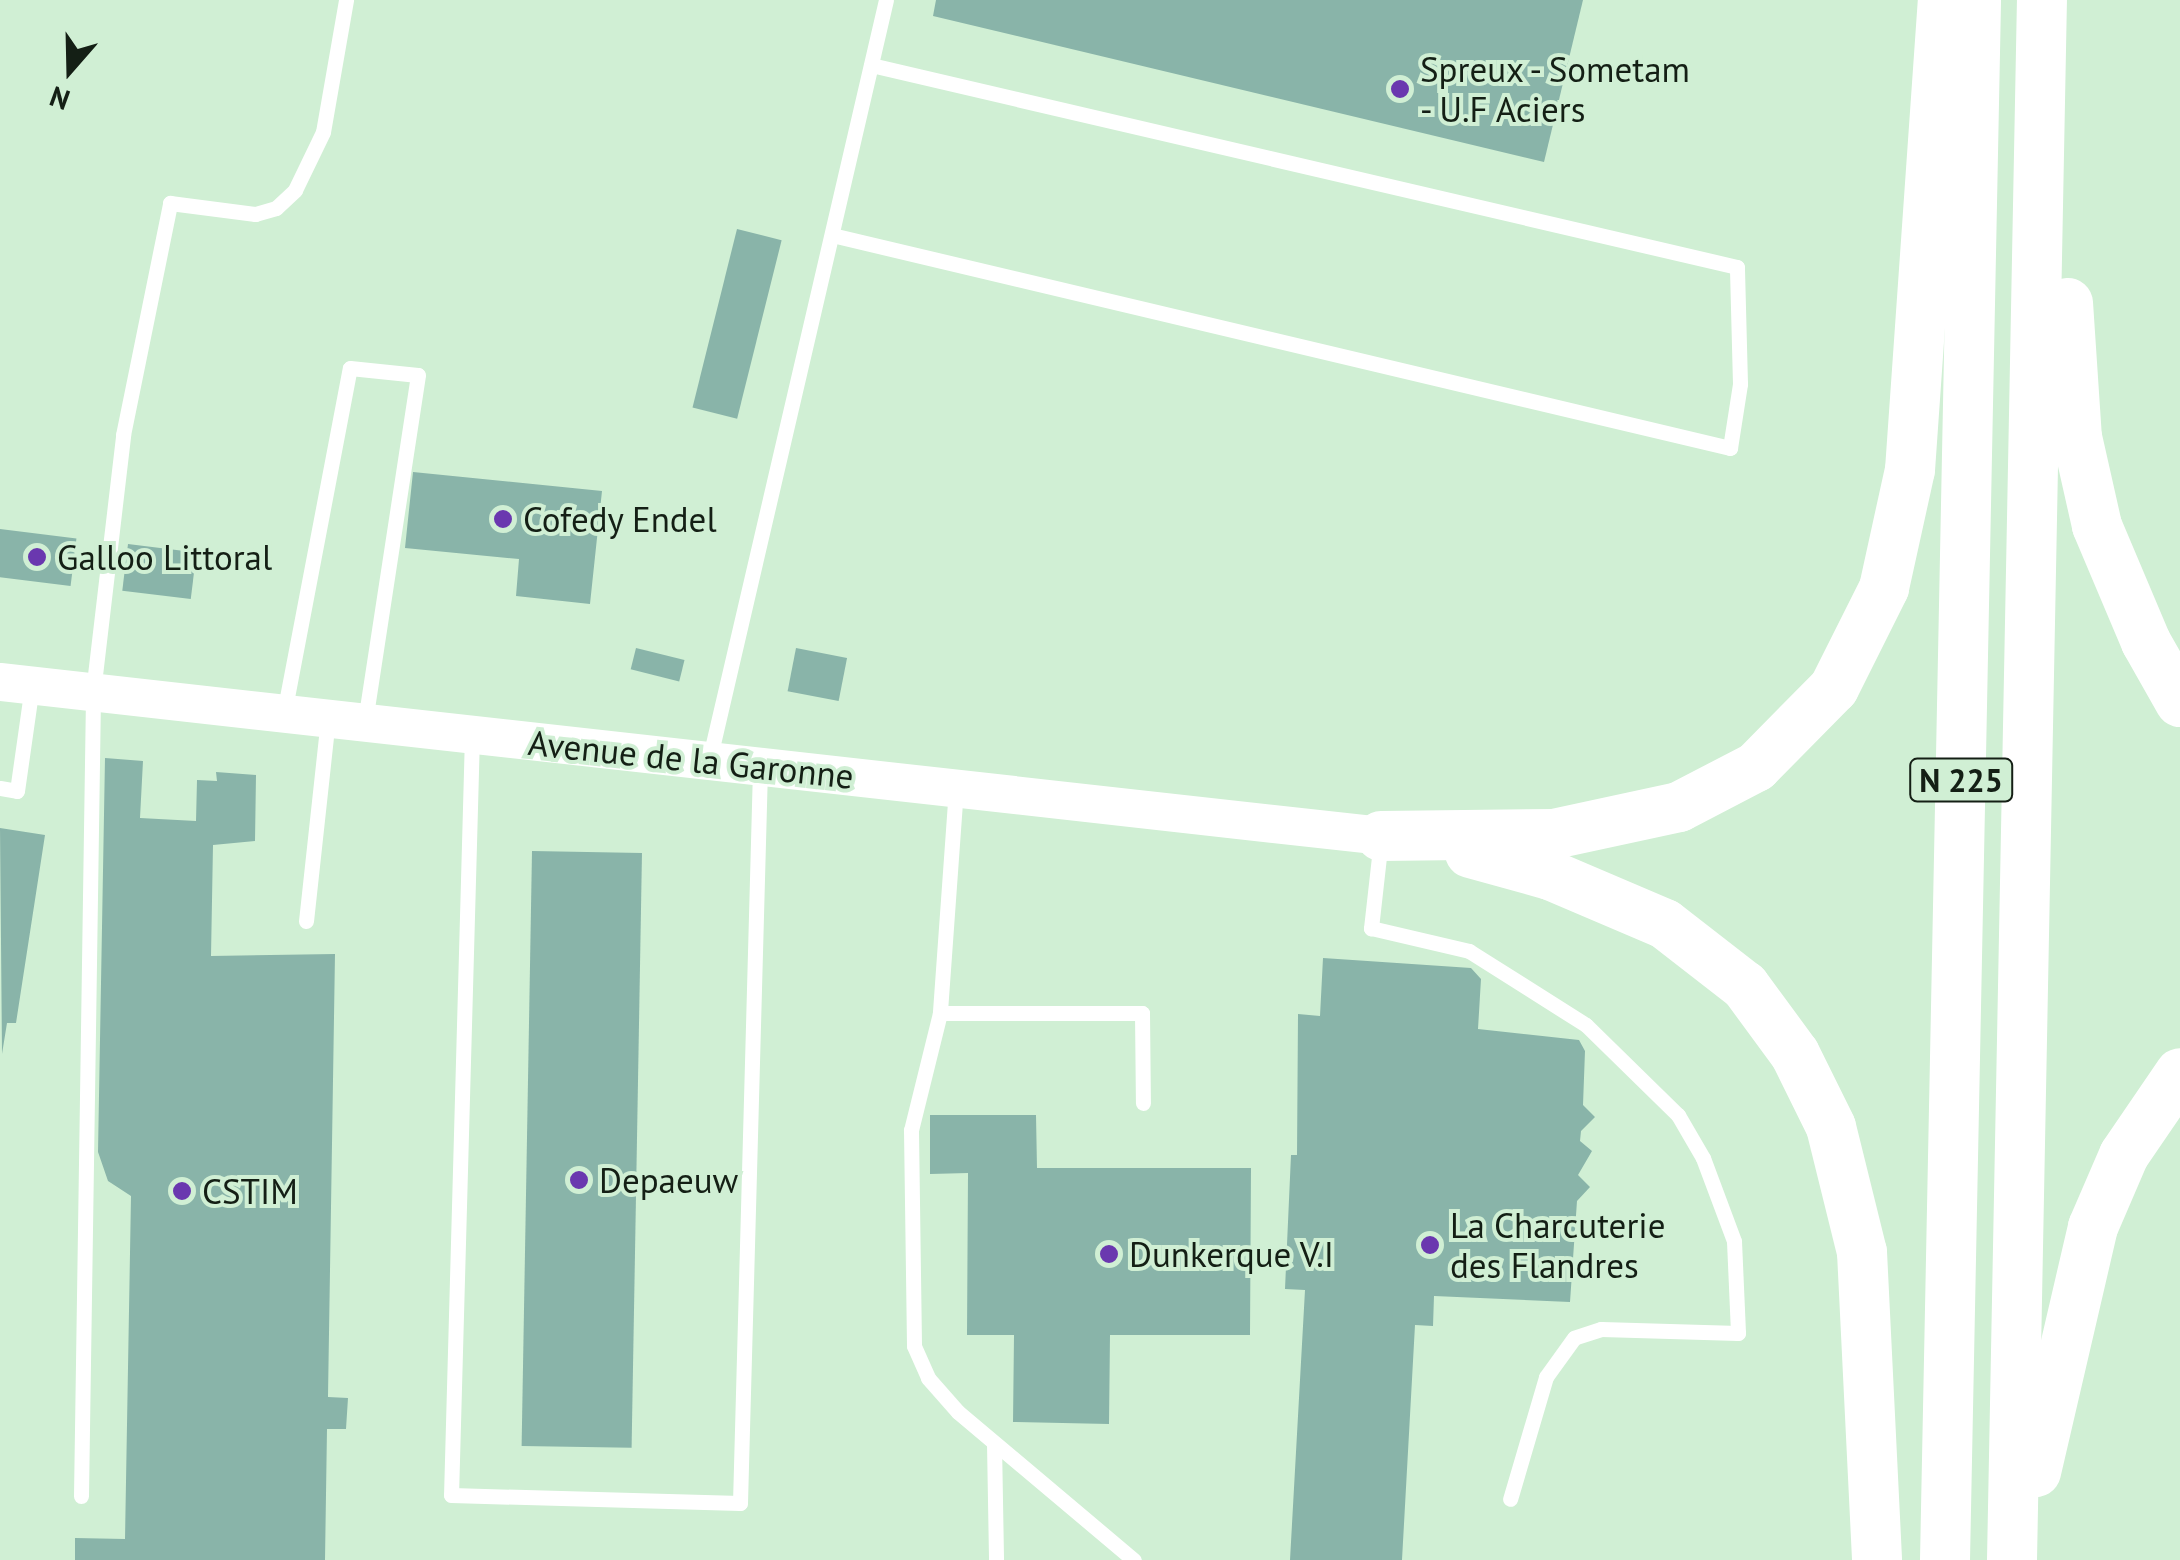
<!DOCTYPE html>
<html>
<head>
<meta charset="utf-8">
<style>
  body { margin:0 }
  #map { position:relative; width:2180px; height:1560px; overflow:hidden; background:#d0efd4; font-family:"PT Sans",sans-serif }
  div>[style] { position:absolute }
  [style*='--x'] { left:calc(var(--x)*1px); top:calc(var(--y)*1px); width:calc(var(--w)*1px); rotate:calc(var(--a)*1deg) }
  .building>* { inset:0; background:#89b4a9; transform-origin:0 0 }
  .service>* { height:15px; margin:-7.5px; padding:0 7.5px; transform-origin:7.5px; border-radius:7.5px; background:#fff }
  .tertiary>* { height:38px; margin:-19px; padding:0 19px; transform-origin:19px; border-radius:19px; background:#fff }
  .trunk>* { height:50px; margin:-25px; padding:0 25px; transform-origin:25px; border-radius:25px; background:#fff }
  .dots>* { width:28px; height:28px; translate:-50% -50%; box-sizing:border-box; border:5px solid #d0efd4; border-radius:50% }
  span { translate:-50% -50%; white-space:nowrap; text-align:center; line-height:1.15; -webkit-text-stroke:8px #d0efd4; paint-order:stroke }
  .shield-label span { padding:2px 8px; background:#d0efd4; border:2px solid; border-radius:8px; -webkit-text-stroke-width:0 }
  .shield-label { font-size:32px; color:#141f15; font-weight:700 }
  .poi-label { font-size:35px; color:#141f15 }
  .left { translate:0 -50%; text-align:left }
  .street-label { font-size:35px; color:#141f15 }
  .north { position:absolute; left:20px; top:20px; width:100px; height:100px; -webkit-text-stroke:8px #d0efd4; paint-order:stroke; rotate:200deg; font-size:28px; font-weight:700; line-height:40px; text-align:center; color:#141f15 }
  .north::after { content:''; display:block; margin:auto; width:35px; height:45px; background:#141f15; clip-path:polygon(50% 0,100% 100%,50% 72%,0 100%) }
</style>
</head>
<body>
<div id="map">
  <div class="building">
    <div style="clip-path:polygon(936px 0,1583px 0,1544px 162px,933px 16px)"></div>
    <div style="left:737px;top:229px;width:46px;height:184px;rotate:14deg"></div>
    <div style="clip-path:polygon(413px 472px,602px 491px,590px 604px,516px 596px,519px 559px,405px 548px)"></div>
    <div style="left:0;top:529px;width:77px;height:48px;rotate:7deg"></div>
    <div style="left:128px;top:544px;width:69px;height:47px;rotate:7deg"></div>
    <div style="left:636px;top:648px;width:50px;height:22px;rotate:14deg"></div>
    <div style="left:796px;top:648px;width:52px;height:44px;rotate:11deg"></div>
    <div style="clip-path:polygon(105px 758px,143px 761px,140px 818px,196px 821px,197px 780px,217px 781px,216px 772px,256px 775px,255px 841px,213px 845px,211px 956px,335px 954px,328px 1397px,348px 1398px,346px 1429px,327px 1429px,325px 1560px,75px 1560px,75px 1538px,125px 1539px,131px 1196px,108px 1181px,98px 1152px)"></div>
    <div style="clip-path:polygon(0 828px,45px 835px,16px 1023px,7px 1023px,2px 1054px)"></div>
    <div style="left:532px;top:851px;width:110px;height:595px;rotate:1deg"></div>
    <div style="clip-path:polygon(1323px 958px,1471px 968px,1481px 979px,1478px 1029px,1579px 1040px,1585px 1051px,1583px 1105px,1595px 1117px,1581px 1131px,1580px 1141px,1592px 1151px,1578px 1175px,1590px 1187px,1577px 1201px,1570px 1302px,1434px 1296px,1433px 1326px,1415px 1325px,1402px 1560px,1290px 1560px,1305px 1290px,1285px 1289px,1291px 1155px,1297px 1155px,1298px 1014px,1320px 1016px)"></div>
    <div style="clip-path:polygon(930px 1115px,1036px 1115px,1037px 1168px,1251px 1168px,1250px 1335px,1110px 1335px,1109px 1424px,1013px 1422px,1014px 1335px,967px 1335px,968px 1173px,930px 1174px)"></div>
  </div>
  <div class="service">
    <div style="--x:832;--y:235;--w:923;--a:13.34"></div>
    <div style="--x:1730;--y:448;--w:65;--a:-81.1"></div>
    <div style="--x:1740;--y:384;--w:117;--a:-91.5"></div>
    <div style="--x:1737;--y:267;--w:889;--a:-166.87"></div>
    <div style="--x:284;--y:713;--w:351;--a:-79.2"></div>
    <div style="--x:350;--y:368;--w:68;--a:5.9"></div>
    <div style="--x:418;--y:375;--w:352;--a:98.7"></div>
    <div style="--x:472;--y:735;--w:760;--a:91.58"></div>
    <div style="--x:451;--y:1495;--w:289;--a:1.6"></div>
    <div style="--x:740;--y:1503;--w:736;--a:-88.44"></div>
    <div style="--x:709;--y:761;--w:781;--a:-76.91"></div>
    <div style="--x:0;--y:788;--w:17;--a:10"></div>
    <div style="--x:17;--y:791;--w:106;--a:-81.9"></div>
    <div style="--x:956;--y:788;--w:226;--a:94.1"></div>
    <div style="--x:940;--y:1013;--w:121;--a:103.9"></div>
    <div style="--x:911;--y:1130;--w:216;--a:89.2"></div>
    <div style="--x:914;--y:1346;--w:35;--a:66"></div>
    <div style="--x:928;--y:1378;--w:45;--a:48.6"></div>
    <div style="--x:958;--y:1412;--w:230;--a:40.1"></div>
    <div style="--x:1381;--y:839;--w:90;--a:96.4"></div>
    <div style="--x:1371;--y:928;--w:101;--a:13.2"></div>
    <div style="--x:1469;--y:951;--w:138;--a:32.3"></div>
    <div style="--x:1586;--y:1025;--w:129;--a:44.4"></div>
    <div style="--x:1678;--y:1115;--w:50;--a:59.8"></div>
    <div style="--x:1703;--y:1158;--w:89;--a:69.5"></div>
    <div style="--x:1734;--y:1241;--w:92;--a:87.5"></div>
    <div style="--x:1738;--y:1333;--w:137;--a:-178.3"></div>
    <div style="--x:1601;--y:1329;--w:28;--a:162"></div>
    <div style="--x:1574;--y:1338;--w:48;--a:125.7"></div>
    <div style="--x:1546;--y:1377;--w:127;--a:106.4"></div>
    <div style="--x:306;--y:921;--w:204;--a:-83.8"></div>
    <div style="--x:940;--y:1013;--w:202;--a:0"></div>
    <div style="--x:1142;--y:1013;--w:90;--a:89.4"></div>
    <div style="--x:994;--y:1443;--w:117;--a:89"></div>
    <div style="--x:81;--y:1496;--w:804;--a:-89.14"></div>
    <div style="--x:93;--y:692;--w:259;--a:-83.3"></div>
    <div style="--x:123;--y:435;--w:237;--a:-78.5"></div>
    <div style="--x:170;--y:203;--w:86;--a:7.4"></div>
    <div style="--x:255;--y:214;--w:22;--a:-16"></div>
    <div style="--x:276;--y:208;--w:26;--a:-43"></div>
    <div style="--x:295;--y:190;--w:64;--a:-64.2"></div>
    <div style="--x:323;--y:132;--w:134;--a:-80.1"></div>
  </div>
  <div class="tertiary">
    <div style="--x:0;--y:682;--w:1390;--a:6.36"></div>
  </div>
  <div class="trunk">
    <div style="--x:2068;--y:303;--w:134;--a:86.2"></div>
    <div style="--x:2077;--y:437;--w:91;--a:77.3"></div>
    <div style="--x:2097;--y:526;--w:126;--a:67.1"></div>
    <div style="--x:2146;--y:642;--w:69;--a:60.5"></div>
    <div style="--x:1381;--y:836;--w:173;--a:-0.7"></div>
    <div style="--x:1554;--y:834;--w:128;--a:-12.2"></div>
    <div style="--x:1679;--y:807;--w:87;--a:-27.5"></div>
    <div style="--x:1756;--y:767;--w:111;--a:-45.4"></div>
    <div style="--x:1834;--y:688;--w:112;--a:-63.4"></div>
    <div style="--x:1884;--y:588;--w:121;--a:-77.6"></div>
    <div style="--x:1910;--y:470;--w:471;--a:-86"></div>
    <div style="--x:1470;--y:853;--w:83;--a:15.4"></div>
    <div style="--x:1550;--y:875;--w:125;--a:23.1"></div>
    <div style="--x:1665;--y:924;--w:101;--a:37.8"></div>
    <div style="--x:1745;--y:986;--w:84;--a:53.7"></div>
    <div style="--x:1795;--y:1054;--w:81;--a:63.7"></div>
    <div style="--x:1831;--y:1127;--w:129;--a:76.1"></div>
    <div style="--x:1862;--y:1252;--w:308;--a:87.2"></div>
    <div style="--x:2036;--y:1472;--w:252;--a:-76.9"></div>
    <div style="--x:2093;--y:1227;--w:78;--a:-66.7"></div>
    <div style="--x:2124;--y:1155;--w:99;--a:-55.7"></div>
    <div style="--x:1945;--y:1560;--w:1560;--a:-88.86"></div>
    <div style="--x:2012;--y:1560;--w:1560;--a:-88.9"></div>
  </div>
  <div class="dots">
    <div style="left:1400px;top:89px;background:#6a38af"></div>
    <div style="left:503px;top:519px;background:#6a38af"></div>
    <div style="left:37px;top:557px;background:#6a38af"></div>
    <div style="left:579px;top:1180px;background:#6a38af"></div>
    <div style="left:182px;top:1191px;background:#6a38af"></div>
    <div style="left:1430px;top:1245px;background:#6a38af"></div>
    <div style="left:1109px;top:1254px;background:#6a38af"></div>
  </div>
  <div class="shield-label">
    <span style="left:1961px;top:780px">N 225</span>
  </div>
  <div class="poi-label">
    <span class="left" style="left:1420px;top:89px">Spreux - Sometam<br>- U.F Aciers</span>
    <span class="left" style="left:523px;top:519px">Cofedy Endel</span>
    <span class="left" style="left:57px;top:557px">Galloo Littoral</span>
    <span class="left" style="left:599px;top:1180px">Depaeuw</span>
    <span class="left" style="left:202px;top:1191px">CSTIM</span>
    <span class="left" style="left:1450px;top:1245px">La Charcuterie<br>des Flandres</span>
    <span class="left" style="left:1129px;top:1254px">Dunkerque V.I</span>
  </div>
  <div class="street-label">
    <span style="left:691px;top:759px;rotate:6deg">Avenue de la Garonne</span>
  </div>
  <div class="north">N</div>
</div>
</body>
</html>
